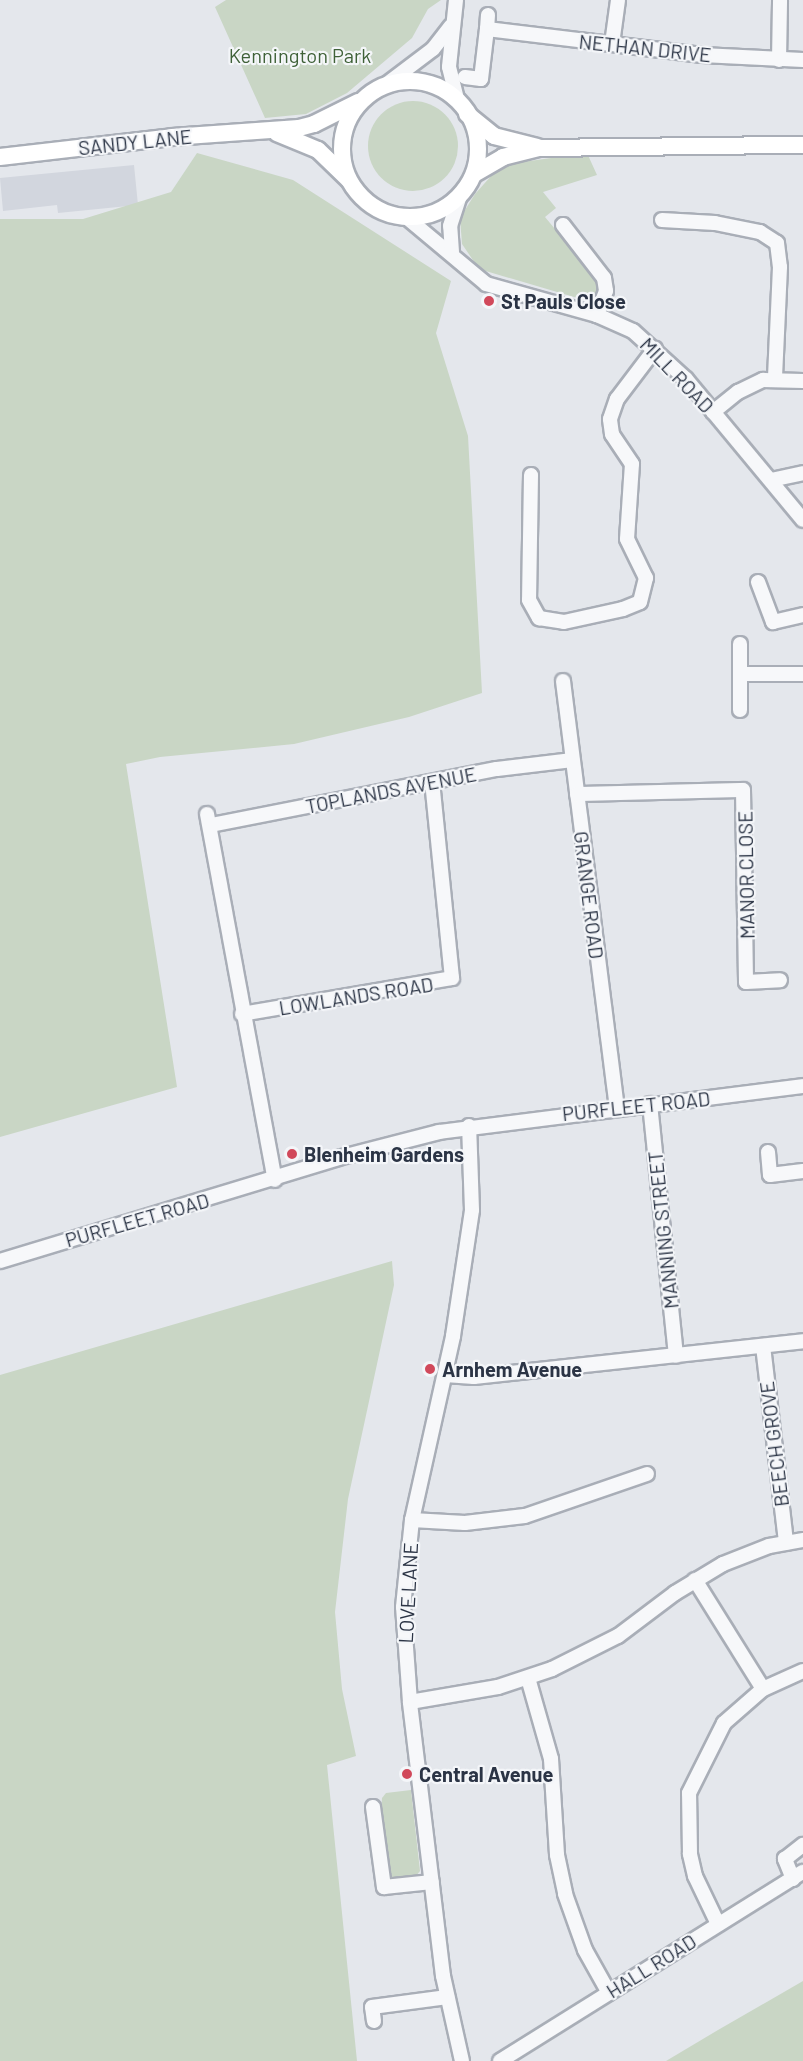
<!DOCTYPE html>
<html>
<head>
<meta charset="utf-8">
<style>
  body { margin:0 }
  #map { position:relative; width:803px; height:2061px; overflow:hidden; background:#e4e7ec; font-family:Barlow,sans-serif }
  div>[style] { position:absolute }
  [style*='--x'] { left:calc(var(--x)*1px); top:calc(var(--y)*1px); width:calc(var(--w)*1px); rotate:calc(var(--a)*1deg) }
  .built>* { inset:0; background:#d2d6de }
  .green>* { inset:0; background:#c9d6c5 }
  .round { border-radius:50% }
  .roads { filter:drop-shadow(2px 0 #a9aeb7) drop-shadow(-2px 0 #a9aeb7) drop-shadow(0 2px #a9aeb7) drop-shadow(0 -2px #a9aeb7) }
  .minor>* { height:14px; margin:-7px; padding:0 7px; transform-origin:7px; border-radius:7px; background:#f7f8fa }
  .major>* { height:16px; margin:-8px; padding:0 8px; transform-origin:8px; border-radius:8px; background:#fff }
  .major>.ring { margin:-8px; padding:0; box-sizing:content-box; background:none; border:16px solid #fff; border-radius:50% }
  .dots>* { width:16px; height:16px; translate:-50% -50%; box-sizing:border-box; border:3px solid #f4f6f9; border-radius:50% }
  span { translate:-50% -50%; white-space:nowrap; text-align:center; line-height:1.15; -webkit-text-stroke:4.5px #f4f6f9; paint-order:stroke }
  .street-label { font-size:20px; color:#2b3445 }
  .park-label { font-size:20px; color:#3f6138 }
  .poi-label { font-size:20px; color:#2b3445; font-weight:700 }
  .left { translate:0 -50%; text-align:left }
</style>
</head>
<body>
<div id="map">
  <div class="built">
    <div style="clip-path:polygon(134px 165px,138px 205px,58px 213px,57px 205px,3px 211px,0 178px)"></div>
  </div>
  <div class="green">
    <div style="clip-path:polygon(226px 0,441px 0,428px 9px,412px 38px,347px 93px,306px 114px,265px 118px,215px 7px)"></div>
    <div class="round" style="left:368px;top:101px;width:90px;height:90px"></div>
    <div style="clip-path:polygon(197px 153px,293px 180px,451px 281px,436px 333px,468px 436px,482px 693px,409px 717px,294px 744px,160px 757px,126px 764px,177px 1087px,0 1137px,0 219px,83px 219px,171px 192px)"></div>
    <div style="clip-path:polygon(587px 153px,597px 175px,543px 192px,556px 208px,545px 217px,599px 282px,600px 290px,591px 302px,479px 269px,462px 244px,460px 218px,475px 194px,501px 165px)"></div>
    <div style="clip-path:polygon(392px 1261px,394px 1285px,348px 1499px,335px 1612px,342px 1689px,356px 1756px,327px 1765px,357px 2061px,0 2061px,0 1375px)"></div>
    <div style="clip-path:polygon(411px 1790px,420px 1871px,416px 1876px,392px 1879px,381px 1819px,382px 1798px,386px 1793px)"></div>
    <div style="clip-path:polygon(803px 1981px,803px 2061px,666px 2061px,718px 2030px)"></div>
  </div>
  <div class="roads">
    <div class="minor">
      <div style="--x:456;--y:0;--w:67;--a:96"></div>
      <div style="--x:449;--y:67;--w:32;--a:76"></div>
      <div style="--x:488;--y:15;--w:14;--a:94"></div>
      <div style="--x:487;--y:29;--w:217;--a:6.9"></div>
      <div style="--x:702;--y:55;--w:101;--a:2.8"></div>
      <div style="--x:612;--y:44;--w:44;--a:-82.2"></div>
      <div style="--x:779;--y:60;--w:60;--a:-89"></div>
      <div style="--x:465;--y:77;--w:16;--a:7"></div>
      <div style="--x:481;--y:79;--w:50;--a:-83.2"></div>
      <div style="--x:388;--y:83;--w:56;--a:-37.1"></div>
      <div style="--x:433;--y:49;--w:29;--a:-52"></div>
      <div style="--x:406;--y:217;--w:104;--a:39.9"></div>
      <div style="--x:486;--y:284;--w:115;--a:15.6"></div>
      <div style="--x:597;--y:315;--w:39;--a:24"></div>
      <div style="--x:633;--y:331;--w:72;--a:42.2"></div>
      <div style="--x:686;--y:379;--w:183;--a:50.3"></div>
      <div style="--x:662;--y:220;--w:53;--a:3.2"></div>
      <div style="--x:715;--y:223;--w:46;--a:11.3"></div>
      <div style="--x:760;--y:232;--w:20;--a:33"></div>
      <div style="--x:777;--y:243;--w:24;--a:83"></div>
      <div style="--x:780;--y:267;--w:112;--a:92.6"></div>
      <div style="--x:563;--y:225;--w:67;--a:52.3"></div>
      <div style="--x:604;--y:278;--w:13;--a:81"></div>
      <div style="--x:606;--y:291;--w:26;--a:111"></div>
      <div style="--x:452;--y:252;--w:26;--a:-94"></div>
      <div style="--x:450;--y:226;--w:32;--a:-72"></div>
      <div style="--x:713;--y:412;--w:32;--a:-39"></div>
      <div style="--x:738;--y:392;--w:28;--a:-26"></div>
      <div style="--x:763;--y:380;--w:40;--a:1.4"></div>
      <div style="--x:531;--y:475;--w:125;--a:90.9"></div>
      <div style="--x:529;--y:600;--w:21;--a:61"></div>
      <div style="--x:539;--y:618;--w:25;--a:9"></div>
      <div style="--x:564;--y:622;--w:60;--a:-12.4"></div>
      <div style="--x:623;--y:609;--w:18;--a:-22"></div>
      <div style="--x:640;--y:602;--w:25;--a:-76"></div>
      <div style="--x:646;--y:578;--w:43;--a:-116"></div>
      <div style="--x:627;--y:539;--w:75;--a:-86.2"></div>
      <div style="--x:632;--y:464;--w:36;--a:-124"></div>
      <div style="--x:612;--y:434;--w:15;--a:-98"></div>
      <div style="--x:610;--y:419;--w:21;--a:-71"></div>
      <div style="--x:617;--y:399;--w:63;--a:-52.8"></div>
      <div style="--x:771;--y:480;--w:33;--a:-12"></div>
      <div style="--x:758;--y:582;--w:43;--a:69.4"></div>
      <div style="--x:773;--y:622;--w:31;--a:-13"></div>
      <div style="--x:740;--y:644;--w:30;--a:90"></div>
      <div style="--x:563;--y:681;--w:430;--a:82.8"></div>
      <div style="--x:740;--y:710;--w:36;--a:-90"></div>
      <div style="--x:740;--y:674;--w:63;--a:0"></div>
      <div style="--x:577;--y:794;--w:166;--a:-1.4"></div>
      <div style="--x:743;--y:790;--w:192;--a:89.1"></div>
      <div style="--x:746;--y:982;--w:34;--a:-3"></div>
      <div style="--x:207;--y:814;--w:372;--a:79.5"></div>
      <div style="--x:211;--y:825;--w:291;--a:-11.1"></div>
      <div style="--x:497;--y:769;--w:76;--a:-6.8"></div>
      <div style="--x:242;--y:1014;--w:213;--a:-9.7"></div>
      <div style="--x:452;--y:978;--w:197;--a:-95.8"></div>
      <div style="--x:650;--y:1104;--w:253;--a:84.1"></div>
      <div style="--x:768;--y:1152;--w:23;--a:85"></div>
      <div style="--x:770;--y:1175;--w:33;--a:-7"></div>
      <div style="--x:0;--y:1261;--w:353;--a:-16.9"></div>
      <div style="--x:338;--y:1158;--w:104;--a:-14.4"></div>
      <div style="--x:439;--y:1132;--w:367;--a:-7.2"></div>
      <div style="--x:763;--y:1346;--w:198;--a:83.3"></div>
      <div style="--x:445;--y:1375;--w:29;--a:4"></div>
      <div style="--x:474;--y:1377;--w:331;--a:-6.2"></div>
      <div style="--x:412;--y:1520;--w:53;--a:3.2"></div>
      <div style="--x:465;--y:1523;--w:60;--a:-6.7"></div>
      <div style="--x:525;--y:1516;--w:129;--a:-19"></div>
      <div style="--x:695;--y:1580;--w:128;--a:58"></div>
      <div style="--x:528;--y:1678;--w:84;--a:74.1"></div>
      <div style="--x:551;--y:1759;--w:96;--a:86.4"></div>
      <div style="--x:557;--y:1855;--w:40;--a:78"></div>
      <div style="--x:565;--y:1894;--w:59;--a:70.3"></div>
      <div style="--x:585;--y:1950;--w:49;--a:60.8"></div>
      <div style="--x:410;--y:1702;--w:89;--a:-9.7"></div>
      <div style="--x:498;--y:1687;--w:57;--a:-18.4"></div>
      <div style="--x:552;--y:1669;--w:74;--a:-26.6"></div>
      <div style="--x:618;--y:1636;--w:71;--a:-37"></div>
      <div style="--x:675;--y:1593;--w:56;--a:-31.1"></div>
      <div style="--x:723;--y:1564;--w:49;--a:-21.4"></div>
      <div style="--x:769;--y:1546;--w:35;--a:-10"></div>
      <div style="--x:373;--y:1807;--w:81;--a:82.2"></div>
      <div style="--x:384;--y:1887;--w:48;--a:-5.9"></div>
      <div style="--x:793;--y:1879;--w:22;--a:-112"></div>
      <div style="--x:785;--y:1859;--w:23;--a:-38"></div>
      <div style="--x:718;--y:1924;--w:53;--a:-115.6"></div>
      <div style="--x:695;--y:1876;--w:23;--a:-103"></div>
      <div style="--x:690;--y:1854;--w:61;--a:-90.9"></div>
      <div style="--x:689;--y:1793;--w:78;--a:-63.4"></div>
      <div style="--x:724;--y:1723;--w:52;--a:-41.1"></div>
      <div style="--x:763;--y:1689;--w:44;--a:-24.2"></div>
      <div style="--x:374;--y:2021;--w:14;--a:-98"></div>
      <div style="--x:372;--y:2007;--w:76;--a:-7.6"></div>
      <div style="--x:462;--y:2061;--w:87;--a:-102.6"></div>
      <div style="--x:443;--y:1976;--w:276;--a:-96.9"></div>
      <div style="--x:410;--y:1702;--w:95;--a:-94.2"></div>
      <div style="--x:403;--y:1607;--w:87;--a:-84.1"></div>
      <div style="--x:412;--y:1520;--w:189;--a:-77.4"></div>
      <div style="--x:453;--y:1336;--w:127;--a:-81.4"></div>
      <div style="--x:472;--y:1210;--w:84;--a:-92"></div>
      <div style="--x:500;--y:2061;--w:357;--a:-32"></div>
    </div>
    <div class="major">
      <div class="ring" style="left:342px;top:81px;width:120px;height:120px"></div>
      <div style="--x:467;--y:114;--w:35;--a:39"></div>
      <div style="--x:494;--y:136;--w:44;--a:14.3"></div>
      <div style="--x:277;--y:133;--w:44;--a:22.5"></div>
      <div style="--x:318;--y:150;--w:42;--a:44"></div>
      <div style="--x:0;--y:157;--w:173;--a:-6.6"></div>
      <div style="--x:172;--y:137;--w:127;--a:-4.1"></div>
      <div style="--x:299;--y:128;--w:16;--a:-15"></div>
      <div style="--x:314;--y:124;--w:49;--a:-26.6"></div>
      <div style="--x:474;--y:174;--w:34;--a:-30"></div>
      <div style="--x:503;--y:157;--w:38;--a:-14"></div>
      <div style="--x:540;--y:148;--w:263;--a:-0.7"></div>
    </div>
  </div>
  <div class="dots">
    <div style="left:489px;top:301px;background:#d1495b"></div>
    <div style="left:292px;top:1154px;background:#d1495b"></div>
    <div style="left:430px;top:1369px;background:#d1495b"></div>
    <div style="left:407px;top:1774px;background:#d1495b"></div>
  </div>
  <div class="street-label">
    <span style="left:645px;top:48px;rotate:6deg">NETHAN DRIVE</span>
    <span style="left:135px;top:142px;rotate:-6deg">SANDY LANE</span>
    <span style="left:677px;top:375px;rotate:46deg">MILL ROAD</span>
    <span style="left:391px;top:790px;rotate:-11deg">TOPLANDS AVENUE</span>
    <span style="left:746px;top:875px;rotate:-91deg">MANOR CLOSE</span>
    <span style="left:589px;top:895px;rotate:83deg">GRANGE ROAD</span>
    <span style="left:356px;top:996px;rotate:-9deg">LOWLANDS ROAD</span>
    <span style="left:636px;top:1106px;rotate:-6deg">PURFLEET ROAD</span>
    <span style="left:137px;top:1220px;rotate:-16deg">PURFLEET ROAD</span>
    <span style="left:663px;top:1230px;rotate:-96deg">MANNING STREET</span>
    <span style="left:774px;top:1444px;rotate:-97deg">BEECH GROVE</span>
    <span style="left:408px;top:1593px;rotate:-87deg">LOVE LANE</span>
    <span style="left:651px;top:1966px;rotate:-32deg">HALL ROAD</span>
  </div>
  <div class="park-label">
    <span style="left:300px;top:55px">Kennington Park</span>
  </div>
  <div class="poi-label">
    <span class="left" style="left:501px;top:301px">St Pauls Close</span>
    <span class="left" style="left:304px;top:1154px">Blenheim Gardens</span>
    <span class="left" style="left:442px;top:1369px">Arnhem Avenue</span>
    <span class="left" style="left:419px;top:1774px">Central Avenue</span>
  </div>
</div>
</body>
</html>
